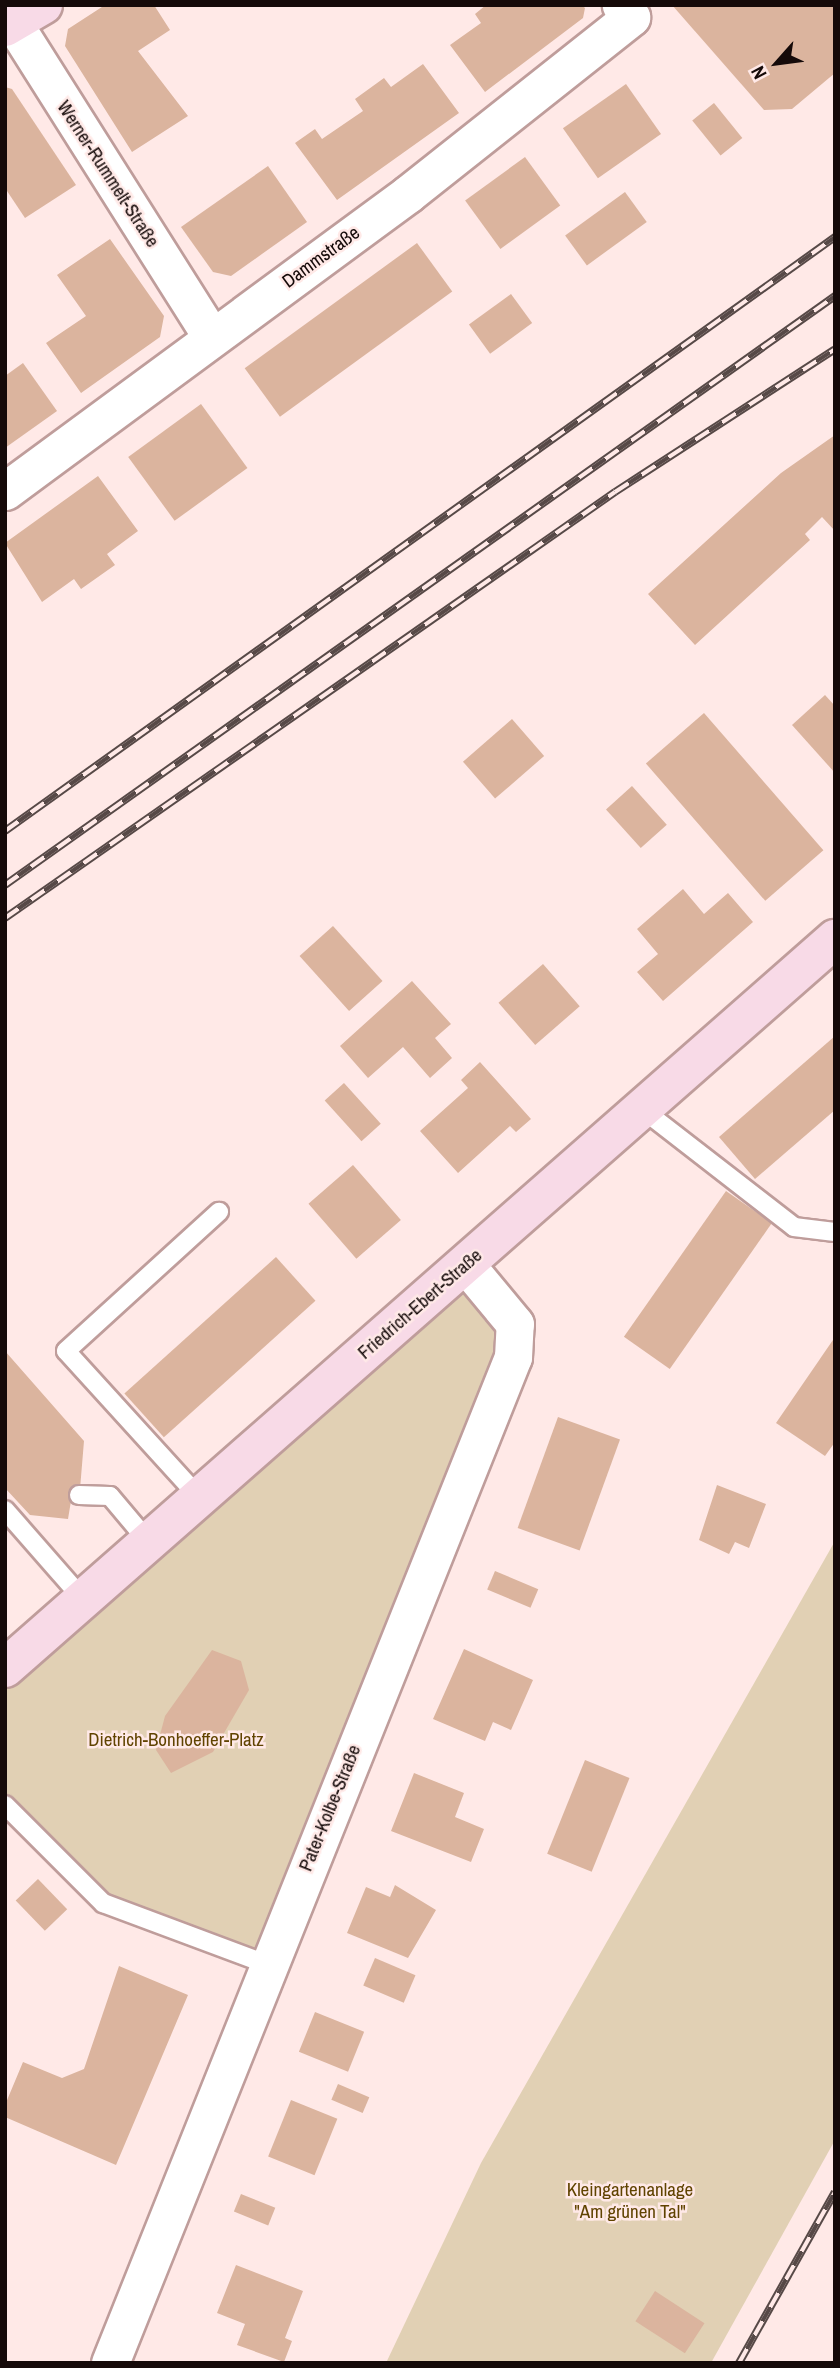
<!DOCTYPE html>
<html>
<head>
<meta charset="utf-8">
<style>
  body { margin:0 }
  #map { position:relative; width:840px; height:2368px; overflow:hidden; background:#ffe9e7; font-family:"Archivo Narrow",sans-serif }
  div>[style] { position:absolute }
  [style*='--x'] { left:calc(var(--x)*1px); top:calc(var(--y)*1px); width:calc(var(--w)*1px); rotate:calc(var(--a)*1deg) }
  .green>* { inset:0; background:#e1d0b4 }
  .building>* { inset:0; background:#dbb49e; transform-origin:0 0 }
  .roads { filter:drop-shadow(2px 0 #bf9d9b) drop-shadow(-2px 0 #bf9d9b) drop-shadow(0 2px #bf9d9b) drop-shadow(0 -2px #bf9d9b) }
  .lane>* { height:18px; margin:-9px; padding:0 9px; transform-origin:9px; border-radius:9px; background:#fff }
  .street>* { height:37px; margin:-18.5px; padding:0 18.5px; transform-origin:18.5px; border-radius:18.5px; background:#fff }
  .secondary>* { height:38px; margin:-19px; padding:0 19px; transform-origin:19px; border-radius:19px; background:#f8dae7 }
  .rail>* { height:8px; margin-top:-4px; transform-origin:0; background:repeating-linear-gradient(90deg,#ffe9e7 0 16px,#574947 0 32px); box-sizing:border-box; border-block:2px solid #574947 }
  span { translate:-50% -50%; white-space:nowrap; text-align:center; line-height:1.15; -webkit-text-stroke:5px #ffe9e7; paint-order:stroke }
  .street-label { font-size:19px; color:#150a09 }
  .park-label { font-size:19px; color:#604300 }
  .frame { position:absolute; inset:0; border:7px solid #150a09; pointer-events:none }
  .north { position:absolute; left:742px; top:28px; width:70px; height:70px; -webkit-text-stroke:5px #ffe9e7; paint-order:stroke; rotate:242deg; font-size:19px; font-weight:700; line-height:28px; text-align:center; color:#150a09 }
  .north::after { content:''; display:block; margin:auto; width:24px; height:32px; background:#150a09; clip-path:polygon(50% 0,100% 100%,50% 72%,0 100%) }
</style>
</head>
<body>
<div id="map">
  <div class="green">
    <div style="clip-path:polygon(466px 1265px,511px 1316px,266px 1964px,103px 1903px,5px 1805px,5px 1668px)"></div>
    <div style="clip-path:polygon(835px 1541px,835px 2140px,711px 2363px,386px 2363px,481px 2163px)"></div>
  </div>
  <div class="building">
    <div style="clip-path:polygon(105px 5px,154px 5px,170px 30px,138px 51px,188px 116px,132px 152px,65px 46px,68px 29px)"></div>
    <div style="clip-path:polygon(486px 5px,582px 5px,585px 8px,583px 18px,485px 92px,450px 45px,481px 23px,475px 14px)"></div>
    <div style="clip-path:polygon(672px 5px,835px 5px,835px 73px,792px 109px,764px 110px)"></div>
    <div style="clip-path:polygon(423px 64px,459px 113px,337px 200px,295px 143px,315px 129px,322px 139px,363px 111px,355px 99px,384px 78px,391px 87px)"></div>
    <div style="left:626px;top:84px;width:61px;height:77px;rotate:55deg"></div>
    <div style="clip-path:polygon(5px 87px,12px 89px,76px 185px,25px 218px,5px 188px)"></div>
    <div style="left:714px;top:103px;width:45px;height:28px;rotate:51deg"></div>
    <div style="left:525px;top:157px;width:60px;height:74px;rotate:54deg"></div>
    <div style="clip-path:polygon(268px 166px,307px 222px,231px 276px,213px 272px,181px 227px)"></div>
    <div style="left:625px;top:192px;width:37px;height:74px;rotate:54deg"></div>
    <div style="clip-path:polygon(110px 239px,164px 316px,160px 337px,81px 393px,46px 343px,86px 316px,57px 275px)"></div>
    <div style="left:417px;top:243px;width:60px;height:213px;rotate:54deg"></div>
    <div style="left:511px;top:294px;width:36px;height:52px;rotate:54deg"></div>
    <div style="clip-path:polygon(23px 363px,57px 411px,5px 448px,5px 376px)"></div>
    <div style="left:201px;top:404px;width:79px;height:90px;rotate:54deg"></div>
    <div style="clip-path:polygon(835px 435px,835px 531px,822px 517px,805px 534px,810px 540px,695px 645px,648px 594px,781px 473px)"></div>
    <div style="clip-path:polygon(98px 476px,138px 531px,107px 554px,115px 565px,81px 589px,74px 579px,42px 602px,5px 543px)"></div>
    <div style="clip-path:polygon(825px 695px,835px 706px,835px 773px,792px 725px)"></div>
    <div style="left:704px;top:713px;width:182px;height:77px;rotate:49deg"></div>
    <div style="left:512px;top:719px;width:49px;height:65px;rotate:49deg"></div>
    <div style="left:632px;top:786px;width:52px;height:35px;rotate:48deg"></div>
    <div style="clip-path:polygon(683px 889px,704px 914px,728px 893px,753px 922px,663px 1001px,637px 972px,658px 954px,637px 929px)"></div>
    <div style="left:333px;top:926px;width:74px;height:45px;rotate:48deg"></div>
    <div style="left:543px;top:964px;width:56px;height:59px;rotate:49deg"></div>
    <div style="clip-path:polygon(412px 981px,451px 1024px,435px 1038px,452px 1058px,430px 1078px,403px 1047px,368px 1078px,340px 1046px)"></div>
    <div style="clip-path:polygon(835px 1036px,835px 1110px,755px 1179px,719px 1137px)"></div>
    <div style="clip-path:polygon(480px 1062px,531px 1119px,516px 1132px,510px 1126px,458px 1173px,420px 1131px,468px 1088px,461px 1080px)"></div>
    <div style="left:344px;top:1083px;width:55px;height:26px;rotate:48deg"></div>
    <div style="left:353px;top:1165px;width:73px;height:59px;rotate:49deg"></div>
    <div style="left:726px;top:1191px;width:56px;height:178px;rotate:35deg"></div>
    <div style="left:276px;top:1257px;width:59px;height:204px;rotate:48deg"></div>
    <div style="clip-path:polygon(835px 1337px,835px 1442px,825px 1456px,776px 1423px)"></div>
    <div style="clip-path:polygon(5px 1351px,84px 1441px,79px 1501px,71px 1501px,68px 1519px,30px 1515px,5px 1488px)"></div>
    <div style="left:558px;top:1417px;width:66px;height:118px;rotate:20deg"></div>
    <div style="clip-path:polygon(717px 1485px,766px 1504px,749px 1548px,735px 1542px,729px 1554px,699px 1540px)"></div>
    <div style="left:495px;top:1571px;width:47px;height:20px;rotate:23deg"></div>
    <div style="clip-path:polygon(464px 1649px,533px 1680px,511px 1730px,493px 1722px,485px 1741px,433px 1719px)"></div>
    <div style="clip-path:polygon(212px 1650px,241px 1661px,249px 1690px,213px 1752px,171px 1773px,156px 1750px,165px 1716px)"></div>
    <div style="left:585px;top:1760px;width:48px;height:101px;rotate:22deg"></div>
    <div style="clip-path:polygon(414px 1773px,464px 1793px,455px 1817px,484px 1829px,471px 1862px,391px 1831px)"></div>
    <div style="left:38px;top:1879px;width:42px;height:31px;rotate:46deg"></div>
    <div style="clip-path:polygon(395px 1885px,436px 1910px,408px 1958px,347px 1933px,366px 1887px,390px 1897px)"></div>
    <div style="left:375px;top:1958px;width:44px;height:30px;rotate:23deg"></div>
    <div style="clip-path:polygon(119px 1966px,188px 1995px,116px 2165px,5px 2117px,5px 2105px,23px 2062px,62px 2078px,84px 2069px)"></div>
    <div style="left:315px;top:2012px;width:53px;height:43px;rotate:22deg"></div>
    <div style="left:338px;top:2084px;width:34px;height:17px;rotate:23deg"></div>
    <div style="left:291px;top:2100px;width:50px;height:61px;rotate:22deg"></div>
    <div style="left:241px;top:2194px;width:37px;height:19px;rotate:22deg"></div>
    <div style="clip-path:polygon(236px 2265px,303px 2291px,285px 2338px,292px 2341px,284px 2362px,237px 2345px,245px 2324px,217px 2313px)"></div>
    <div style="left:655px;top:2291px;width:59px;height:36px;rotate:33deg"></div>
  </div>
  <div class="roads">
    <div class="lane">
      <div style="--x:642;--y:1109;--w:192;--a:37.8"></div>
      <div style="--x:794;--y:1227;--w:41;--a:7"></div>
      <div style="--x:79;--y:1495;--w:31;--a:2"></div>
      <div style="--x:110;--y:1496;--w:57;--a:49.9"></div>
      <div style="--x:198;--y:1496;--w:196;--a:-132.3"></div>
      <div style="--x:66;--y:1351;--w:207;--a:-42.3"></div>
      <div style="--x:5;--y:1510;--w:117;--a:48.8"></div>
      <div style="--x:5;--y:1805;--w:139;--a:45"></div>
      <div style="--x:103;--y:1903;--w:174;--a:20.5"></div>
    </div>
    <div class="street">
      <div style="--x:5;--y:10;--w:387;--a:57.7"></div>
      <div style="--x:5;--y:491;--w:501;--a:-36.39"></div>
      <div style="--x:408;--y:194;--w:285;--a:-38.4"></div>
      <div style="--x:631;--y:17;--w:16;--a:-130"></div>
      <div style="--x:110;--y:2363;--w:1084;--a:-68.17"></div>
      <div style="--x:513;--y:1357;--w:33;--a:-87"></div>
      <div style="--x:515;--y:1324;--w:77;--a:-129.7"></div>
    </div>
    <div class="secondary">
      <div style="--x:5;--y:27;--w:44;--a:-30.1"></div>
      <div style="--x:5;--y:1668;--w:1105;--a:-41.29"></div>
    </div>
  </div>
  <div class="rail">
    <div style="--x:5;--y:831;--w:1021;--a:-35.59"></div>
    <div style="--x:5;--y:885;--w:1018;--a:-35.36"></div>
    <div style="--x:5;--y:918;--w:744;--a:-34.93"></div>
    <div style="--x:615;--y:492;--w:262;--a:-33"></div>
    <div style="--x:739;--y:2363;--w:196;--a:-60.7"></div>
  </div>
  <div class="street-label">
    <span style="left:108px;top:174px;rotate:57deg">Werner-Rummelt-Straße</span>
    <span style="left:321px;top:257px;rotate:-36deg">Dammstraße</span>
    <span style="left:420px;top:1304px;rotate:-41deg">Friedrich-Ebert-Straße</span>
    <span style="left:330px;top:1808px;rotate:-68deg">Pater-Kolbe-Straße</span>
  </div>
  <div class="park-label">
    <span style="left:176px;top:1740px">Dietrich-Bonhoeffer-Platz</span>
    <span style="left:630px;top:2201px">Kleingartenanlage<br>"Am grünen Tal"</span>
  </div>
  <div class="frame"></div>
  <div class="north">N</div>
</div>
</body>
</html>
